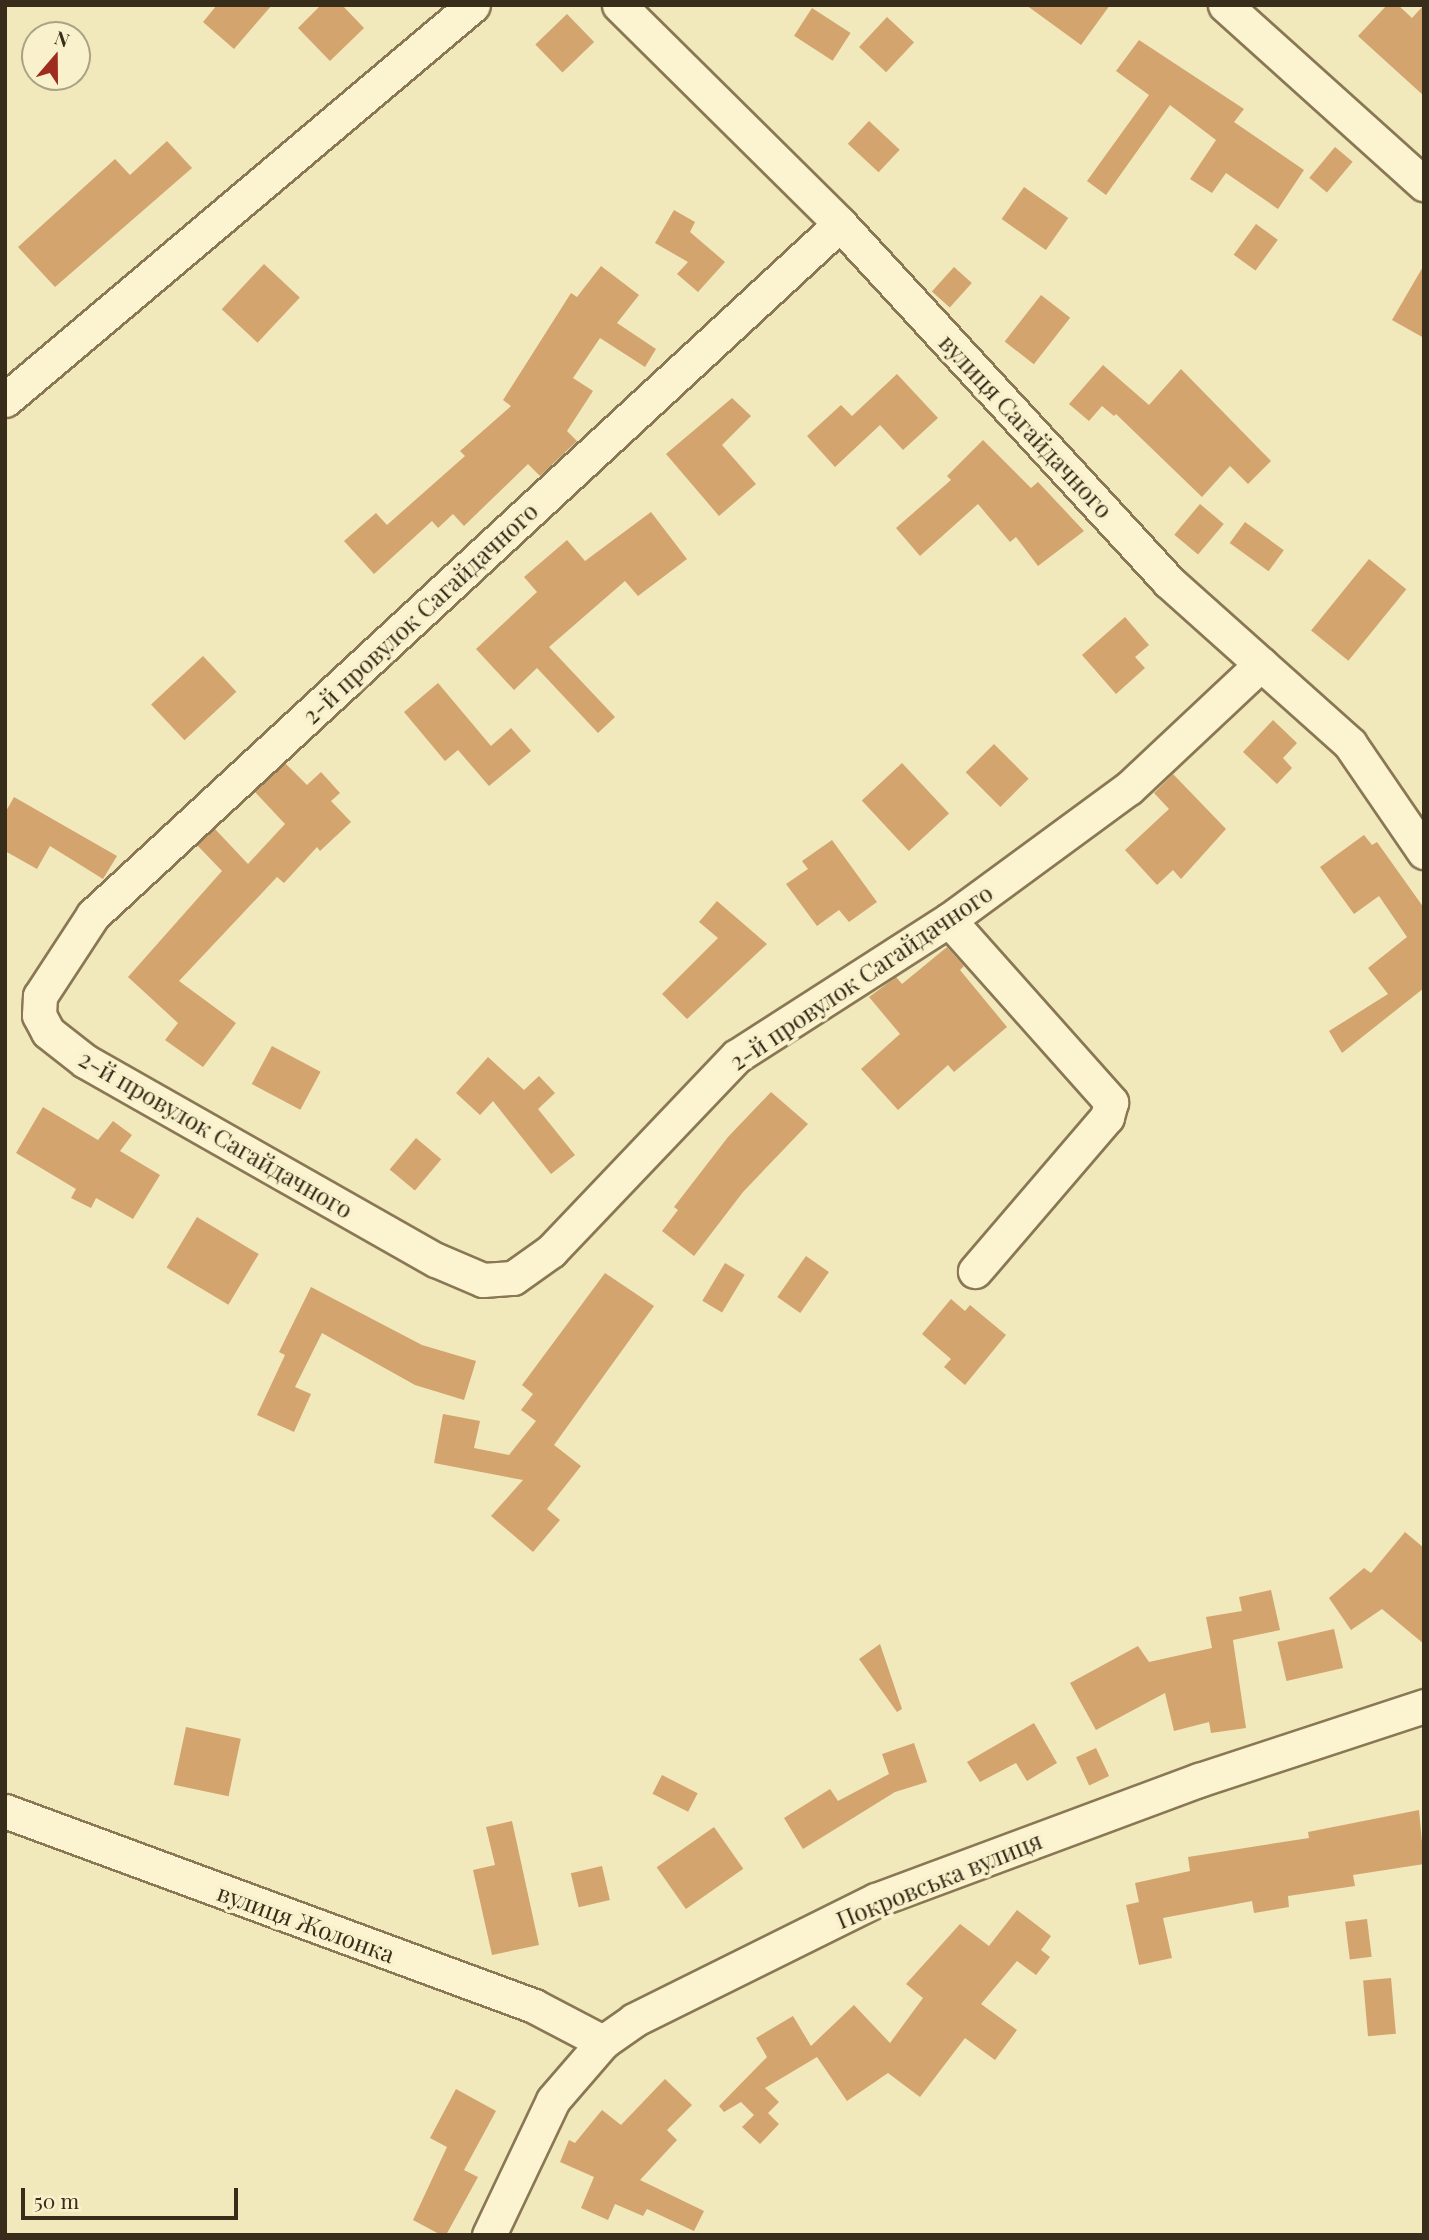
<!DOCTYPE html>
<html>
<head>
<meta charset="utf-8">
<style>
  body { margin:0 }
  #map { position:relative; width:1429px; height:2240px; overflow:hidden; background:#f1e8bc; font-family:"Playfair Display",serif }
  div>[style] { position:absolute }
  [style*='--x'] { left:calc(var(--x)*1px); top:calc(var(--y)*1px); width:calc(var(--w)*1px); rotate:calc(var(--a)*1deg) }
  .building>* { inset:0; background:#d3a46e; transform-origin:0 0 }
  .roads { filter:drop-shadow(2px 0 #8a7754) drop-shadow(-2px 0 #8a7754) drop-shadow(0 2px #8a7754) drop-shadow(0 -2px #8a7754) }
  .minor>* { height:33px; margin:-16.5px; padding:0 16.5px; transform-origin:16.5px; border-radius:16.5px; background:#fcf4d0 }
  span { translate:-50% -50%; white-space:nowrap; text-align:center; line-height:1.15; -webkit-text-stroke:7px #f8f1cc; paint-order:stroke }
  .street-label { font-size:24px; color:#382c1a }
  .frame { position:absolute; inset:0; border:7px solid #382c1a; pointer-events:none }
  .north { position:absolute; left:21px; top:21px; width:70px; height:70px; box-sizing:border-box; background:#f8f1cc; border:2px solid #aba285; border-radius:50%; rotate:20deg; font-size:19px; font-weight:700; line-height:28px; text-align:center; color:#382c1a }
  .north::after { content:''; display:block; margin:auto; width:24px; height:32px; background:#9e2d1f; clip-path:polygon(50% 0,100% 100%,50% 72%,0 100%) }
  .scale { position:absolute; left:21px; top:2188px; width:217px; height:32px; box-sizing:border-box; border:4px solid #382c1a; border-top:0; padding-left:9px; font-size:21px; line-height:24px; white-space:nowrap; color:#382c1a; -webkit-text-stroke:5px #f8f1cc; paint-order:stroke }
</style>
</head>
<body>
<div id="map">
  <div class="building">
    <div style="clip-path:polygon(217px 5px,272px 5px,234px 49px,203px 22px)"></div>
    <div style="clip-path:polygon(321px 5px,342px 5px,364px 28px,330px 61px,298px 28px)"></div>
    <div style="clip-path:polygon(1026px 5px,1110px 5px,1081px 45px)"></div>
    <div style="clip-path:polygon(1387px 5px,1398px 5px,1412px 18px,1424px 5px,1424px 96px,1358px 36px)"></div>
    <div style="left:812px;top:8px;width:46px;height:33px;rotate:33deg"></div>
    <div style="left:567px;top:14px;width:39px;height:44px;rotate:46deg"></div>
    <div style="left:887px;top:17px;width:37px;height:41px;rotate:43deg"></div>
    <div style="clip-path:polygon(1139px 40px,1244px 109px,1234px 122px,1304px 170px,1278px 209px,1226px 173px,1212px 193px,1190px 179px,1216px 140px,1170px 105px,1106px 195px,1087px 181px,1149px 95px,1116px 71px)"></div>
    <div style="left:869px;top:121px;width:42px;height:31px;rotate:43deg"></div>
    <div style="clip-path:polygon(167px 141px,192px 168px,55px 287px,18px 247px,115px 159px,130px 175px)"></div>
    <div style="left:1335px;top:147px;width:23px;height:40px;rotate:40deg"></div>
    <div style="left:1024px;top:187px;width:54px;height:39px;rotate:35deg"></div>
    <div style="clip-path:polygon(674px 210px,695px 222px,690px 232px,725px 262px,698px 292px,677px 274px,688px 262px,655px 243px)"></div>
    <div style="left:1256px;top:224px;width:27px;height:38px;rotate:36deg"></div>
    <div style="left:264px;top:264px;width:49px;height:62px;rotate:43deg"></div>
    <div style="clip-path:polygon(1424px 265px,1424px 338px,1392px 320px)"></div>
    <div style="clip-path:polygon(601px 266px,639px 295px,617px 323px,656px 349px,645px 367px,600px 338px,573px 378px,593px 391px,567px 431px,577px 441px,540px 476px,528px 464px,464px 526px,453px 514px,438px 528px,432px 521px,374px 574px,344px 541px,376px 513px,387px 525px,465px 456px,460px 451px,511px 406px,503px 400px,571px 293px,577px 297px)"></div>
    <div style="left:954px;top:267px;width:24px;height:33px;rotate:42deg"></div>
    <div style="left:1041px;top:295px;width:37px;height:59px;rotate:38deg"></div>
    <div style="clip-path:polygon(1103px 365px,1149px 405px,1181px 369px,1271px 461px,1248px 484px,1230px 466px,1202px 497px,1116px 414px,1114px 416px,1102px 406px,1089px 421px,1069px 404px)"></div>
    <div style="clip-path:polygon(897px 374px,938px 418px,903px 450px,880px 425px,835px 467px,807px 436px,841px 405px,852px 416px)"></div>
    <div style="clip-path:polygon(732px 398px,751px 416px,722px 445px,756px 484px,719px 516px,666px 454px)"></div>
    <div style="clip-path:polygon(983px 440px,1031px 488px,1038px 482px,1084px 531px,1038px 566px,1016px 537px,1010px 542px,978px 504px,920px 556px,896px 528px,951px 480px,947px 476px)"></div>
    <div style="left:1200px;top:504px;width:31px;height:40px;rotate:40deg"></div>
    <div style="clip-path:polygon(651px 512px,687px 559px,638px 596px,625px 581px,549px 647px,615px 717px,598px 733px,537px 668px,514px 690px,476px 649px,537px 592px,524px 577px,567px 540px,585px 561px)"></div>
    <div style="left:1245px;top:522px;width:48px;height:26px;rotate:36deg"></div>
    <div style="left:1369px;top:559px;width:48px;height:92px;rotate:39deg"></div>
    <div style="clip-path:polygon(1125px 617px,1149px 645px,1135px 657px,1145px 668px,1116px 694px,1082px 655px)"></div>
    <div style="left:203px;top:656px;width:49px;height:71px;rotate:47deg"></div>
    <div style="clip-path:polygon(438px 683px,491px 746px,511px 728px,531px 751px,489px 786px,458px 750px,445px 761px,404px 712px)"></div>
    <div style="clip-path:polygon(1273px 720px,1297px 743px,1283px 758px,1292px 768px,1277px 784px,1243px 752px)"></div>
    <div style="left:994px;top:744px;width:49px;height:40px;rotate:45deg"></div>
    <div style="clip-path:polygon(285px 763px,307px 785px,321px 772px,340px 793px,331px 801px,351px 822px,320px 851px,317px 847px,284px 883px,277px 877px,179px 981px,236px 1023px,203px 1067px,165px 1040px,178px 1023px,128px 977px,222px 871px,197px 845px,215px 829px,248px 864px,285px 824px,255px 792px)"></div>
    <div style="left:902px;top:763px;width:69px;height:55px;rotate:47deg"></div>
    <div style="clip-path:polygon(1173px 774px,1226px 829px,1181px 879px,1173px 870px,1157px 885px,1125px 850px,1169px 809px,1154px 793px)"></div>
    <div style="clip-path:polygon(14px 797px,117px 856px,103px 879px,50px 846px,37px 869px,5px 851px,5px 813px)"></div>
    <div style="clip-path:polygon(1364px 835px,1372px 845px,1377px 842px,1424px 908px,1424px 988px,1342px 1053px,1329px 1031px,1388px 994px,1368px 968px,1407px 937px,1379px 896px,1354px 914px,1320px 867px)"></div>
    <div style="clip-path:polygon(832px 840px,877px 902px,849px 922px,839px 910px,817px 926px,786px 884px,808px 869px,802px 861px)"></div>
    <div style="clip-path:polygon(717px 901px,767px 944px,687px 1019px,662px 994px,718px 938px,699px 922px)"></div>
    <div style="clip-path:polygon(947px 947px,964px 966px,960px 970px,1007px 1027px,954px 1072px,948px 1065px,898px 1110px,861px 1069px,900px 1034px,869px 997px,896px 977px,902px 984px)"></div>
    <div style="left:272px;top:1046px;width:55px;height:43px;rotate:28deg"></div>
    <div style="clip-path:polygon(488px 1057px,524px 1090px,539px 1076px,555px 1093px,538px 1109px,575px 1155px,551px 1174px,493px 1101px,480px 1115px,456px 1093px)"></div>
    <div style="clip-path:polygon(771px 1092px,808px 1124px,743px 1192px,694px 1256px,662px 1231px,678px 1210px,674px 1207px,728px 1137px)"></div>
    <div style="clip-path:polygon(43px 1107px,98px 1140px,113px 1121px,132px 1135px,120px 1151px,160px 1175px,133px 1219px,96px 1198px,91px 1208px,71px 1198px,76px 1189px,16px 1153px)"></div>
    <div style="left:416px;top:1138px;width:33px;height:41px;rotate:40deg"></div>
    <div style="left:197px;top:1217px;width:72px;height:59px;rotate:31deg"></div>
    <div style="left:806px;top:1256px;width:28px;height:50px;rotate:35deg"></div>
    <div style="left:725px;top:1263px;width:23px;height:44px;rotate:31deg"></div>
    <div style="clip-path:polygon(605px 1273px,654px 1306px,554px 1445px,581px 1466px,547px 1509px,560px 1520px,533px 1552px,491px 1516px,523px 1480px,434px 1463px,443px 1414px,480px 1421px,474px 1448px,509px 1455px,536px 1421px,521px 1410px,533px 1394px,522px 1385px)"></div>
    <div style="clip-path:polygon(311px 1287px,422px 1345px,476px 1361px,464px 1400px,415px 1385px,322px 1333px,295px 1387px,311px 1394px,294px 1432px,257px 1415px,285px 1355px,279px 1352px)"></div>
    <div style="clip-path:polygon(951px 1299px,965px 1311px,970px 1305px,1006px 1335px,965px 1385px,944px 1367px,951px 1359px,922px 1334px)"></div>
    <div style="clip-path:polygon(1405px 1532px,1424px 1548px,1424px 1644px,1382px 1609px,1351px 1630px,1329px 1598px,1364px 1568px,1371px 1573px)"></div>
    <div style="clip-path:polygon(1271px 1590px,1280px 1630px,1233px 1640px,1246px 1728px,1211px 1733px,1209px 1722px,1174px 1731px,1165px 1693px,1096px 1730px,1070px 1683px,1138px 1646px,1149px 1662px,1212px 1648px,1206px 1617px,1242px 1611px,1239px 1597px)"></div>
    <div style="left:1334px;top:1629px;width:40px;height:58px;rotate:77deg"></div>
    <div style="clip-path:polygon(880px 1644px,902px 1709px,897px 1712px,859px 1659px)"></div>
    <div style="clip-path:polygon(1034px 1723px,1057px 1763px,1027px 1781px,1016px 1763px,980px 1782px,967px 1762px)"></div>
    <div style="left:186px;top:1727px;width:56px;height:59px;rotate:12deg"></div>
    <div style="clip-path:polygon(914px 1743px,927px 1782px,895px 1792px,803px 1849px,784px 1818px,830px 1789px,838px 1801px,889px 1774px,882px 1754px)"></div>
    <div style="left:1096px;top:1748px;width:31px;height:22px;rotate:65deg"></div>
    <div style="left:662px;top:1775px;width:40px;height:21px;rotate:27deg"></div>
    <div style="clip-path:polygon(1419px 1810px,1424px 1864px,1353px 1875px,1355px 1886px,1288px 1896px,1289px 1907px,1254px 1913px,1252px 1901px,1163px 1918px,1172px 1958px,1139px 1965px,1126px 1905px,1139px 1902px,1135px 1883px,1190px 1871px,1188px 1857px,1309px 1838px,1308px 1832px)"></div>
    <div style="clip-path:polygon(512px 1821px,539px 1945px,492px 1955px,473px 1870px,495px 1865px,486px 1827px)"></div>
    <div style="left:714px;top:1827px;width:51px;height:70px;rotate:55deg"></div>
    <div style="left:602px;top:1866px;width:35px;height:32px;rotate:77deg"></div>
    <div style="clip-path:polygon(1017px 1910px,1051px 1936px,1041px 1950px,1050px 1957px,1036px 1975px,1017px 1961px,981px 2004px,1017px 2030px,995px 2060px,965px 2038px,920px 2097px,888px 2073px,847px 2101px,817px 2057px,765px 2088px,779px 2102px,768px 2113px,779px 2124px,760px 2144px,742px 2127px,754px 2115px,741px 2102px,724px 2112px,719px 2106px,767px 2057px,756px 2038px,793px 2016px,811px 2046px,854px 2005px,890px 2043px,923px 1998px,906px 1984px,960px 1924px,989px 1946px)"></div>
    <div style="left:1367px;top:1919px;width:38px;height:22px;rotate:83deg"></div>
    <div style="left:1391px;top:1978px;width:56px;height:28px;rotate:85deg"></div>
    <div style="clip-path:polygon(665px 2079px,692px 2105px,667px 2130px,677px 2140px,640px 2180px,704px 2211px,694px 2231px,647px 2209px,643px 2216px,615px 2204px,608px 2220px,581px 2208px,594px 2177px,560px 2162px,569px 2140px,575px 2143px,602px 2110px,621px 2125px)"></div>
    <div style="clip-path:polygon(456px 2089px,496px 2111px,464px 2170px,478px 2177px,446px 2235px,441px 2235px,413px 2220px,447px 2147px,430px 2138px)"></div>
  </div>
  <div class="roads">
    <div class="minor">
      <div style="--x:619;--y:5;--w:311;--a:44.7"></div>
      <div style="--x:840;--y:224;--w:485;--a:47.4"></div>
      <div style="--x:1168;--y:581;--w:244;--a:41.8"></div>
      <div style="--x:1350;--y:744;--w:131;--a:55.6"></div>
      <div style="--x:1225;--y:5;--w:268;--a:42"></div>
      <div style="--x:840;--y:224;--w:1018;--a:137.23"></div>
      <div style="--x:93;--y:915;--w:97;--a:123.2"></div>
      <div style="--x:40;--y:996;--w:19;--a:93"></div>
      <div style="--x:39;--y:1015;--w:19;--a:62"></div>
      <div style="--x:48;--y:1032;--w:47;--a:38.1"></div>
      <div style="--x:85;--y:1061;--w:403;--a:29.6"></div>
      <div style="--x:436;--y:1260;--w:51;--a:23.1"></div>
      <div style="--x:483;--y:1280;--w:30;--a:-4"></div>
      <div style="--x:513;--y:1278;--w:47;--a:-35.4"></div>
      <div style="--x:551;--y:1251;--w:269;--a:-46.4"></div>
      <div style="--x:737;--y:1056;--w:252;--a:-32.7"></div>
      <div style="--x:949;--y:920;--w:223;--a:-36.3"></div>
      <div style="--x:1129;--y:788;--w:181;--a:-43.2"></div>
      <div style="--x:5;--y:400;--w:612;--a:-40.16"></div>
      <div style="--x:949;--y:920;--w:244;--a:48.3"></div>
      <div style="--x:1111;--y:1102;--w:16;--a:105"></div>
      <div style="--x:1107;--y:1117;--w:203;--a:130.6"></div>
      <div style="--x:5;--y:1811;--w:564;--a:20.23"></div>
      <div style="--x:534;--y:2006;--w:78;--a:27.6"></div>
      <div style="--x:489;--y:2235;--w:149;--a:-64.6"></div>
      <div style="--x:553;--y:2100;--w:77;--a:-49.2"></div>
      <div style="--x:603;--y:2042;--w:38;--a:-35"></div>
      <div style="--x:634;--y:2020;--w:270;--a:-26.4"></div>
      <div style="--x:876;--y:1900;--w:345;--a:-20.4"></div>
      <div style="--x:1199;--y:1780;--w:237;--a:-18.2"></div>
    </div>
  </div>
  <div class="street-label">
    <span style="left:1026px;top:426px;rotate:47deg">вулиця Сагайдачного</span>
    <span style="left:420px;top:613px;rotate:-43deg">2-й провулок Сагайдачного</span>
    <span style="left:861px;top:977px;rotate:-34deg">2-й провулок Сагайдачного</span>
    <span style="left:216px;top:1134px;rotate:30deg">2-й провулок Сагайдачного</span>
    <span style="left:939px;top:1880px;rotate:-22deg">Покровська вулиця</span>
    <span style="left:306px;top:1923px;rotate:20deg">вулиця Жолонка</span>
  </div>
  <div class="frame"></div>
  <div class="north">N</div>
  <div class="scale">50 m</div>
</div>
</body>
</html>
